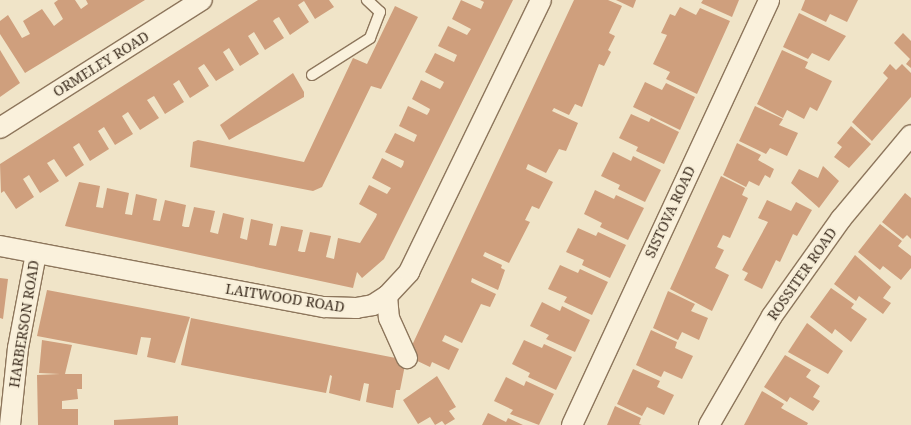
<!DOCTYPE html>
<html>
<head>
<meta charset="utf-8">
<style>
  body { margin:0 }
  #map { position:relative; width:911px; height:425px; overflow:hidden; background:#f0e4c8; font-family:"Noto Serif",serif }
  div>[style] { position:absolute }
  [style*='--x'] { left:calc(var(--x)*1px); top:calc(var(--y)*1px); width:calc(var(--w)*1px); rotate:calc(var(--a)*1deg) }
  .building>* { inset:0; background:#cf9f7d }
  .roads { filter:drop-shadow(1px 0 #8d765c) drop-shadow(-1px 0 #8d765c) drop-shadow(0 1px #8d765c) drop-shadow(0 -1px #8d765c) }
  .service>* { height:10px; margin:-5px; padding:0 5px; transform-origin:5px; border-radius:5px; background:#faf1dc }
  .minor>* { height:20px; margin:-10px; padding:0 10px; transform-origin:10px; border-radius:10px; background:#faf1dc }
  span { translate:-50% -50%; white-space:nowrap; text-align:center; line-height:1.15; -webkit-text-stroke:4px #f7eed8; paint-order:stroke }
  .street-label { font-size:14px; color:#3d2e20 }
</style>
</head>
<body>
<div id="map">
  <div class="building">
    <div style="clip-path:polygon(58px 0,75px 0,81px 9px,88px 4px,86px 0,145px 0,25px 73px,0 34px,0 21px,8px 15px,22px 38px,30px 34px,23px 21px,42px 9px,54px 26px,63px 19px,54px 3px)"></div>
    <div style="clip-path:polygon(258px 0,329px 0,334px 7px,315px 19px,304px 1px,298px 5px,309px 22px,290px 35px,279px 17px,275px 19px,273px 21px,284px 38px,265px 50px,254px 32px,248px 36px,259px 54px,240px 66px,229px 48px,223px 52px,234px 70px,216px 81px,204px 64px,198px 68px,209px 86px,190px 98px,179px 80px,173px 84px,184px 102px,165px 114px,154px 96px,147px 100px,159px 118px,140px 130px,128px 112px,122px 116px,133px 134px,115px 145px,104px 127px,98px 131px,109px 149px,90px 161px,79px 143px,73px 147px,84px 165px,66px 177px,54px 159px,47px 163px,59px 181px,40px 193px,29px 175px,23px 179px,34px 197px,16px 209px,4px 191px,1px 193px,0 164px)"></div>
    <div style="clip-path:polygon(461px 0,481px 9px,484px 2px,480px 0,513px 0,384px 259px,362px 278px,357px 272px,353px 288px,65px 226px,79px 182px,100px 186px,96px 207px,103px 208px,107px 188px,129px 193px,125px 214px,132px 215px,136px 194px,157px 199px,153px 220px,160px 221px,165px 200px,186px 205px,182px 226px,185px 227px,189px 227px,194px 207px,215px 211px,210px 232px,218px 234px,223px 213px,244px 218px,240px 238px,247px 240px,251px 219px,273px 224px,269px 245px,276px 246px,281px 226px,303px 230px,298px 251px,302px 252px,305px 252px,310px 232px,331px 236px,326px 257px,334px 259px,338px 238px,360px 243px,376px 217px,377px 214px,359px 204px,369px 185px,387px 194px,391px 188px,372px 178px,382px 158px,401px 168px,403px 165px,404px 161px,385px 152px,395px 133px,414px 142px,417px 135px,399px 126px,408px 106px,427px 115px,429px 112px,430px 109px,412px 99px,421px 80px,440px 89px,442px 86px,444px 82px,425px 72px,435px 53px,454px 62px,457px 55px,438px 46px,448px 26px,467px 35px,471px 29px,452px 19px)"></div>
    <div style="clip-path:polygon(574px 0,608px 0,622px 6px,609px 33px,615px 36px,608px 50px,611px 52px,604px 66px,599px 64px,582px 107px,575px 104px,569px 115px,554px 108px,552px 111px,578px 123px,566px 151px,559px 149px,546px 173px,528px 164px,526px 169px,553px 182px,539px 209px,532px 206px,525px 220px,530px 222px,509px 263px,485px 252px,483px 256px,502px 265px,501px 268px,505px 270px,498px 290px,472px 278px,471px 282px,496px 294px,490px 307px,481px 304px,462px 343px,445px 335px,442px 341px,459px 349px,449px 370px,432px 362px,430px 367px,407px 356px)"></div>
    <div style="clip-path:polygon(616px 0,636px 0,633px 8px)"></div>
    <div style="clip-path:polygon(703px 0,739px 0,732px 17px,701px 3px)"></div>
    <div style="clip-path:polygon(805px 0,858px 0,847px 22px,830px 14px,826px 22px,801px 10px)"></div>
    <div style="clip-path:polygon(395px 6px,418px 17px,381px 89px,371px 86px,322px 187px,313px 191px,190px 167px,193px 142px,198px 140px,304px 162px,353px 58px,367px 64px)"></div>
    <div style="clip-path:polygon(680px 7px,696px 15px,700px 8px,730px 21px,697px 94px,666px 79px,670px 72px,653px 64px,667px 35px,661px 33px,670px 14px,675px 16px)"></div>
    <div style="clip-path:polygon(799px 13px,846px 36px,829px 61px,812px 53px,808px 59px,783px 47px)"></div>
    <div style="clip-path:polygon(903px 33px,911px 41px,911px 68px,906px 64px,910px 59px,894px 43px)"></div>
    <div style="clip-path:polygon(0 50px,20px 83px,0 97px)"></div>
    <div style="clip-path:polygon(782px 50px,808px 62px,805px 68px,832px 81px,817px 111px,810px 107px,804px 119px,787px 110px,783px 118px,757px 104px)"></div>
    <div style="clip-path:polygon(890px 64px,896px 70px,902px 64px,911px 73px,911px 97px,872px 141px,852px 122px,888px 78px,883px 73px)"></div>
    <div style="clip-path:polygon(293px 73px,304px 92px,304px 97px,229px 140px,220px 125px)"></div>
    <div style="clip-path:polygon(645px 82px,662px 90px,666px 83px,695px 97px,680px 130px,633px 107px)"></div>
    <div style="clip-path:polygon(755px 106px,783px 119px,779px 125px,798px 133px,787px 156px,770px 148px,766px 154px,739px 141px)"></div>
    <div style="clip-path:polygon(631px 114px,649px 122px,651px 118px,679px 132px,664px 164px,636px 151px,638px 147px,619px 138px)"></div>
    <div style="clip-path:polygon(851px 126px,871px 144px,849px 168px,834px 157px,842px 147px,837px 143px)"></div>
    <div style="clip-path:polygon(737px 143px,761px 155px,758px 160px,774px 169px,770px 178px,765px 175px,759px 186px,749px 181px,746px 187px,723px 175px)"></div>
    <div style="clip-path:polygon(613px 152px,631px 161px,633px 156px,661px 170px,645px 202px,618px 189px,620px 185px,601px 176px)"></div>
    <div style="clip-path:polygon(823px 166px,839px 181px,819px 208px,791px 183px,799px 169px,818px 178px)"></div>
    <div style="clip-path:polygon(721px 176px,745px 188px,742px 195px,748px 198px,730px 238px,723px 235px,717px 247px,724px 250px,715px 268px,729px 275px,712px 311px,670px 289px)"></div>
    <div style="clip-path:polygon(595px 190px,614px 199px,616px 195px,644px 208px,628px 240px,600px 227px,602px 223px,584px 214px)"></div>
    <div style="clip-path:polygon(905px 193px,911px 198px,911px 239px,907px 235px,903px 239px,882px 222px)"></div>
    <div style="clip-path:polygon(767px 200px,791px 211px,796px 202px,812px 210px,797px 236px,793px 234px,780px 262px,776px 260px,762px 289px,744px 280px,748px 273px,742px 270px,768px 222px,758px 218px)"></div>
    <div style="clip-path:polygon(880px 224px,902px 241px,898px 246px,911px 256px,911px 268px,901px 280px,883px 266px,880px 270px,858px 252px)"></div>
    <div style="clip-path:polygon(578px 228px,596px 236px,598px 232px,626px 245px,610px 278px,582px 265px,584px 260px,566px 252px)"></div>
    <div style="clip-path:polygon(855px 255px,891px 287px,883px 298px,891px 303px,883px 314px,859px 296px,856px 301px,834px 284px)"></div>
    <div style="clip-path:polygon(560px 265px,578px 273px,580px 269px,608px 282px,592px 315px,564px 302px,567px 297px,548px 289px)"></div>
    <div style="clip-path:polygon(0 278px,8px 279px,3px 319px,0 318px)"></div>
    <div style="clip-path:polygon(831px 288px,854px 304px,851px 308px,867px 319px,851px 342px,835px 329px,832px 334px,810px 317px)"></div>
    <div style="clip-path:polygon(47px 290px,190px 317px,175px 363px,147px 357px,151px 338px,141px 337px,137px 355px,37px 336px)"></div>
    <div style="clip-path:polygon(668px 291px,695px 304px,691px 311px,708px 318px,699px 340px,682px 332px,678px 340px,653px 328px)"></div>
    <div style="clip-path:polygon(542px 302px,560px 311px,562px 306px,590px 320px,575px 352px,546px 339px,549px 335px,530px 326px)"></div>
    <div style="clip-path:polygon(191px 318px,406px 360px,400px 390px,396px 390px,393px 408px,366px 402px,369px 384px,364px 383px,360px 401px,329px 393px,332px 376px,330px 375px,326px 393px,181px 365px)"></div>
    <div style="clip-path:polygon(807px 323px,843px 351px,828px 374px,788px 352px)"></div>
    <div style="clip-path:polygon(651px 330px,677px 342px,675px 348px,693px 356px,682px 379px,664px 371px,661px 377px,636px 365px)"></div>
    <div style="clip-path:polygon(42px 340px,72px 345px,65px 374px,82px 374px,82px 389px,77px 389px,78px 399px,62px 401px,62px 409px,78px 409px,78px 425px,38px 425px,37px 375px,60px 374px,39px 373px)"></div>
    <div style="clip-path:polygon(524px 340px,542px 348px,544px 344px,572px 357px,556px 390px,528px 377px,530px 373px,512px 364px)"></div>
    <div style="clip-path:polygon(785px 355px,811px 370px,806px 377px,820px 386px,813px 397px,820px 401px,813px 411px,790px 397px,787px 402px,764px 387px)"></div>
    <div style="clip-path:polygon(633px 369px,660px 381px,657px 387px,674px 395px,664px 415px,647px 407px,642px 416px,617px 404px)"></div>
    <div style="clip-path:polygon(437px 376px,456px 407px,449px 411px,455px 419px,445px 425px,442px 421px,435px 425px,430px 417px,418px 424px,403px 400px)"></div>
    <div style="clip-path:polygon(506px 377px,524px 386px,526px 381px,554px 394px,539px 425px,510px 414px,513px 410px,494px 401px)"></div>
    <div style="clip-path:polygon(762px 391px,784px 404px,781px 408px,808px 423px,807px 425px,744px 425px)"></div>
    <div style="clip-path:polygon(615px 406px,641px 418px,639px 424px,642px 425px,607px 425px)"></div>
    <div style="clip-path:polygon(488px 413px,506px 422px,508px 418px,523px 425px,482px 425px)"></div>
    <div style="clip-path:polygon(178px 416px,178px 425px,114px 425px,114px 420px)"></div>
  </div>
  <div class="roads">
    <div class="service">
      <div style="--x:312;--y:75;--w:69;--a:-32.5"></div>
      <div style="--x:370;--y:38;--w:28;--a:-69"></div>
      <div style="--x:380;--y:12;--w:18;--a:-137"></div>
    </div>
    <div class="minor">
      <div style="--x:0;--y:128;--w:239;--a:-32.4"></div>
      <div style="--x:0;--y:246;--w:330;--a:10.7"></div>
      <div style="--x:324;--y:307;--w:32;--a:2"></div>
      <div style="--x:356;--y:308;--w:17;--a:-10"></div>
      <div style="--x:373;--y:305;--w:17;--a:-33"></div>
      <div style="--x:387;--y:296;--w:33;--a:-47"></div>
      <div style="--x:409;--y:272;--w:302;--a:-64.1"></div>
      <div style="--x:387;--y:296;--w:22;--a:85"></div>
      <div style="--x:389;--y:318;--w:44;--a:65.8"></div>
      <div style="--x:10;--y:425;--w:77;--a:-84.1"></div>
      <div style="--x:18;--y:348;--w:96;--a:-79.2"></div>
      <div style="--x:572;--y:425;--w:468;--a:-65.1"></div>
      <div style="--x:709;--y:425;--w:126;--a:-60"></div>
      <div style="--x:772;--y:316;--w:119;--a:-54.6"></div>
      <div style="--x:841;--y:219;--w:109;--a:-50.2"></div>
    </div>
  </div>
  <div class="street-label">
    <span style="left:101px;top:64px;rotate:-32deg">ORMELEY ROAD</span>
    <span style="left:670px;top:212px;rotate:-65deg">SISTOVA ROAD</span>
    <span style="left:802px;top:274px;rotate:-55deg">ROSSITER ROAD</span>
    <span style="left:285px;top:298px;rotate:9deg">LAITWOOD ROAD</span>
    <span style="left:24px;top:324px;rotate:-81deg">HARBERSON ROAD</span>
  </div>
</div>
</body>
</html>
